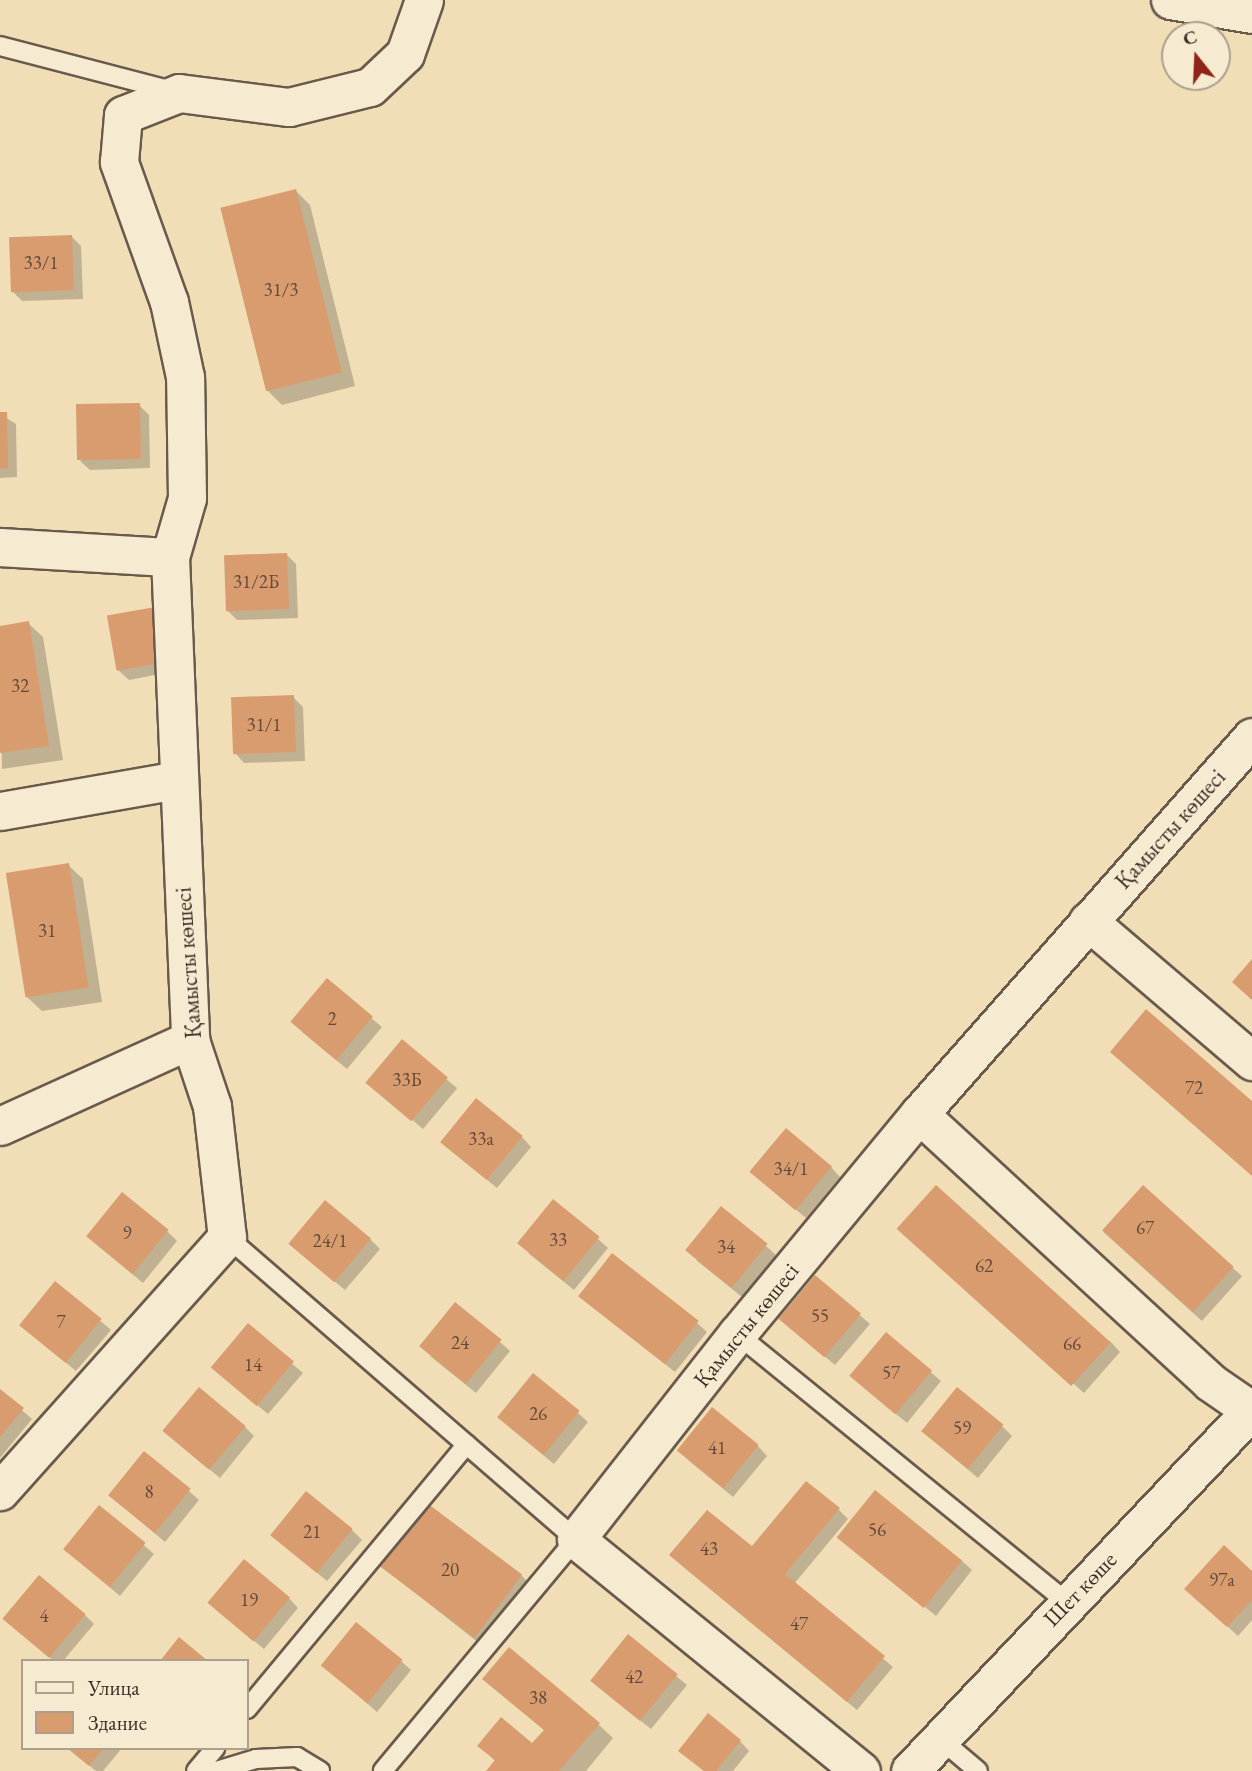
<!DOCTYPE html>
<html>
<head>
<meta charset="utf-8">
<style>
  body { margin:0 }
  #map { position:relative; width:1252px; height:1771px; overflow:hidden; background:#f1deb7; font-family:"EB Garamond",serif }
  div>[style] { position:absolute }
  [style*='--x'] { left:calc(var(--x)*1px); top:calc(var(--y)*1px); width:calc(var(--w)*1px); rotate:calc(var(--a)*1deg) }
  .shadow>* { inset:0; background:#0003; transform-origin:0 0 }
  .building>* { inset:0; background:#d89c6f; transform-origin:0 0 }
  .roads { filter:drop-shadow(2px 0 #6a5a4c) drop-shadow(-2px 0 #6a5a4c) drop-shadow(0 2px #6a5a4c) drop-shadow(0 -2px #6a5a4c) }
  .lane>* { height:18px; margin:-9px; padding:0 9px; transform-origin:9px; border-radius:9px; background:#f6ead0 }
  .street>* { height:37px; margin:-18.5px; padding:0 18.5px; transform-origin:18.5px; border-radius:18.5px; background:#f6ead0 }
  .secondary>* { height:38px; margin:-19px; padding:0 19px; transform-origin:19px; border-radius:19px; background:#f6ead0 }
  span { translate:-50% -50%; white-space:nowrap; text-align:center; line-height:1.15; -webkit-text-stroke:6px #f6ead0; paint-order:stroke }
  .number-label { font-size:19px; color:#644a3a }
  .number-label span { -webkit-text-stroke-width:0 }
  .street-label { font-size:23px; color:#3d2e28 }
  .legend { position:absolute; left:21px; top:1659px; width:228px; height:91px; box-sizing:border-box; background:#f6ead0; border:2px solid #ac9f8d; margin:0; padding:9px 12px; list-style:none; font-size:21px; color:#3d2e28 }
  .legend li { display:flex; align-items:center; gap:14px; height:35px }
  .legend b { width:35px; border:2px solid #ac9f8d }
  .north { position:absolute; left:1161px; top:21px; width:70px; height:70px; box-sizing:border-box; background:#f6ead0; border:2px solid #ac9f8d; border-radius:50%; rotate:342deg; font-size:19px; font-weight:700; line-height:28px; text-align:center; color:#3d2e28 }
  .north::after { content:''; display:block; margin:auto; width:24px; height:32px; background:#8f2418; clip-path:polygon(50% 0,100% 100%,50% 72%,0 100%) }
</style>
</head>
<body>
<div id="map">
  <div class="shadow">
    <div style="clip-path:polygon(296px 191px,310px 205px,355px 386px,282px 405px,267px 390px)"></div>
    <div style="clip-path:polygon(71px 236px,81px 246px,83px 299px,22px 301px,12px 291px)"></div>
    <div style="clip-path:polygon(139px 405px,149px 415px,150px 468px,90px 470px,80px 461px)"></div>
    <div style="clip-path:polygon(0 414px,16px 424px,17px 477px,0 478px)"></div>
    <div style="clip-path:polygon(287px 555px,296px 564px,298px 618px,237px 620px,227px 610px)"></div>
    <div style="clip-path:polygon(109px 618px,180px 670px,129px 680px,119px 671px)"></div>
    <div style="clip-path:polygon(28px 623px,43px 637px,63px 760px,2px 769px,0 627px)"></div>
    <div style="clip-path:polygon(293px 697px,303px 707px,305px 761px,244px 763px,235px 753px)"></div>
    <div style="clip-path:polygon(68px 865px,83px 879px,102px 1002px,42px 1011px,27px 997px)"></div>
    <div style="clip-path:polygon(327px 981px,382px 1027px,347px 1069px,302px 1032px)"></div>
    <div style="left:402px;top:1042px;width:72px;height:53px;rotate:40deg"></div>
    <div style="clip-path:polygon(522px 1137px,531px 1147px,497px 1188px,452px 1151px)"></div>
    <div style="clip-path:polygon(831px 1167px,840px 1177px,806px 1218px,761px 1181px)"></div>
    <div style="left:1144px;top:1188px;width:132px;height:60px;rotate:42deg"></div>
    <div style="clip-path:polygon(167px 1231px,177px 1241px,143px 1283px,97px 1245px)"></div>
    <div style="clip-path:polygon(909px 1238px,1111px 1342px,1120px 1352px,1084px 1393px)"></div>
    <div style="clip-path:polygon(370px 1239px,380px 1249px,345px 1290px,300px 1253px)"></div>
    <div style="clip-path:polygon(598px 1239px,608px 1248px,574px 1290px,528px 1253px)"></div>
    <div style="clip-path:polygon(766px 1246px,776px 1255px,742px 1297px,696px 1260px)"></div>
    <div style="clip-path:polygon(815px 1277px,870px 1324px,835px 1365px,790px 1328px)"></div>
    <div style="clip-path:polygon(56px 1283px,111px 1330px,76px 1371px,31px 1334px)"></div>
    <div style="clip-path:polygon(590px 1305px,697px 1323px,707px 1332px,675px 1372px)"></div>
    <div style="clip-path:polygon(248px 1326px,303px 1373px,268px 1414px,223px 1377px)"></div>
    <div style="clip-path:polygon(886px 1334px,941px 1381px,907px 1423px,862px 1386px)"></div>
    <div style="clip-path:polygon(500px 1342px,510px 1351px,476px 1393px,430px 1356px)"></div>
    <div style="clip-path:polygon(0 1391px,32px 1419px,0 1458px)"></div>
    <div style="clip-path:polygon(578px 1413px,588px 1422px,554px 1464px,509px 1427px)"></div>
    <div style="clip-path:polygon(245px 1427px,254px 1436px,220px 1478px,175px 1441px)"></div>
    <div style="clip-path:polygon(1003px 1427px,1012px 1436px,978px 1478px,933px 1440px)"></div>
    <div style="clip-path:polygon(758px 1446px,767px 1456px,733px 1497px,688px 1460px)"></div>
    <div style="clip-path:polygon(189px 1491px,199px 1500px,165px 1542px,120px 1504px)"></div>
    <div style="clip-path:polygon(100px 1507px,154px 1554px,120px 1596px,75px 1558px)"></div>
    <div style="clip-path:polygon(838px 1509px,848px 1519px,794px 1584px,893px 1667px,857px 1710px,681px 1565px,752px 1549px)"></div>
    <div style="clip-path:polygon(352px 1530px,362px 1540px,327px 1581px,282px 1544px)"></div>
    <div style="clip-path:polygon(839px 1538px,962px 1561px,972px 1570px,936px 1616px)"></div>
    <div style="clip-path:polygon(381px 1566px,521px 1575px,535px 1589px,489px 1651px)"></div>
    <div style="clip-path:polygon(1252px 1573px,1252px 1620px,1238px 1636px,1196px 1598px)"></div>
    <div style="clip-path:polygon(289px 1598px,298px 1608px,264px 1649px,219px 1612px)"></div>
    <div style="clip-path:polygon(85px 1615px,94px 1624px,63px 1661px,54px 1661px,15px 1628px)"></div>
    <div style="clip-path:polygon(629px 1637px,687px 1685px,651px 1729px,602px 1690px)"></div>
    <div style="clip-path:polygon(401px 1661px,411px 1670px,377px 1712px,322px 1665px)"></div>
    <div style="clip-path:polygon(485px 1679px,598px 1724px,613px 1738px,586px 1771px,488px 1771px,496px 1762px,479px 1745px,533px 1746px,545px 1731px)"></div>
    <div style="clip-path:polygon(740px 1741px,749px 1751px,733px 1771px,704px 1771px,690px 1760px)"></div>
    <div style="clip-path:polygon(68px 1748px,122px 1748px,103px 1771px,96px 1771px)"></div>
  </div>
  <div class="building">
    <div style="left:296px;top:189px;width:189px;height:78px;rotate:76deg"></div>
    <div style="left:72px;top:235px;width:55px;height:63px;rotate:88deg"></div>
    <div style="left:140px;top:403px;width:56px;height:64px;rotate:89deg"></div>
    <div style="clip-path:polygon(0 412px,7px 412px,8px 468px,0 469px)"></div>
    <div style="left:287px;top:553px;width:56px;height:63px;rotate:88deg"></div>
    <div style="left:161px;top:606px;width:56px;height:55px;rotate:80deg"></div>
    <div style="clip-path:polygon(29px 621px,49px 746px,0 753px,0 626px)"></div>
    <div style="left:294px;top:695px;width:57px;height:63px;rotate:88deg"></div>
    <div style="left:69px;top:863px;width:126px;height:64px;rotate:81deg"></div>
    <div style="clip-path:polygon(1252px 959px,1252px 1000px,1232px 982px)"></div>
    <div style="left:327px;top:978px;width:60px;height:57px;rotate:40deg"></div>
    <div style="clip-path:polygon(1146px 1009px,1252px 1101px,1252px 1176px,1110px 1052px)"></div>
    <div style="left:402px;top:1039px;width:60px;height:57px;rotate:40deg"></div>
    <div style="left:476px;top:1098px;width:60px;height:57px;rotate:39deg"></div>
    <div style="left:786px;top:1128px;width:60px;height:57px;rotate:40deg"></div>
    <div style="left:936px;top:1185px;width:235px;height:59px;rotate:42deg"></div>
    <div style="left:1143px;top:1185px;width:122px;height:61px;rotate:42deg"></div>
    <div style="left:122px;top:1192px;width:60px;height:57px;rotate:39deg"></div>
    <div style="left:553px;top:1199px;width:60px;height:57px;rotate:39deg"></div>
    <div style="left:325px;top:1200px;width:60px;height:57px;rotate:40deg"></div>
    <div style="left:721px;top:1206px;width:60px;height:57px;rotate:39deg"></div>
    <div style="left:612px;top:1253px;width:110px;height:55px;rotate:38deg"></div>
    <div style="left:815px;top:1275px;width:60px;height:57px;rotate:40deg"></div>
    <div style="left:55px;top:1281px;width:60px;height:57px;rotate:39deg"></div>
    <div style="left:455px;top:1302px;width:60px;height:57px;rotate:39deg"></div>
    <div style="left:248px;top:1323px;width:60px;height:58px;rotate:40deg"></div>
    <div style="left:886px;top:1332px;width:60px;height:57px;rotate:40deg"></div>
    <div style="left:533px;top:1373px;width:60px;height:57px;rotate:39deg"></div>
    <div style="left:199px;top:1387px;width:61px;height:57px;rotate:40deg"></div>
    <div style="left:957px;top:1387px;width:60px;height:57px;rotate:39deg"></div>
    <div style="clip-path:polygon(0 1389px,24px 1408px,0 1437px)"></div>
    <div style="left:712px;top:1407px;width:60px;height:56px;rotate:39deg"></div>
    <div style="left:144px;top:1451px;width:60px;height:57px;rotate:39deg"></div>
    <div style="clip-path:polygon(806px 1481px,840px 1508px,785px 1574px,885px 1656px,847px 1702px,669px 1555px,707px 1510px,752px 1546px)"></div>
    <div style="left:875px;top:1490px;width:112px;height:61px;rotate:39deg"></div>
    <div style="left:306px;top:1491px;width:60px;height:57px;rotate:39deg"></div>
    <div style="left:427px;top:1503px;width:119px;height:79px;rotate:37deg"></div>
    <div style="left:99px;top:1505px;width:60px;height:57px;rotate:39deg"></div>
    <div style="clip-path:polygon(1224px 1545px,1252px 1571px,1252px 1600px,1227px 1627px,1184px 1589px)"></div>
    <div style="left:244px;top:1559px;width:60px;height:57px;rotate:40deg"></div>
    <div style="left:39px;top:1575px;width:61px;height:57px;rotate:40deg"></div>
    <div style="left:356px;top:1622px;width:60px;height:56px;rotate:39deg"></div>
    <div style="left:628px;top:1634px;width:64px;height:60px;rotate:39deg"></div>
    <div style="clip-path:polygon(179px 1637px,208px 1661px,160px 1661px)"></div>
    <div style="clip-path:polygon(509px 1647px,600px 1723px,559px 1771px,486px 1771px,495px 1760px,477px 1746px,501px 1717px,532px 1743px,544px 1730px,482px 1679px)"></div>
    <div style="clip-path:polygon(708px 1713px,741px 1740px,716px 1771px,704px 1771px,678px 1751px)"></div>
    <div style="clip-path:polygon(67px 1748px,104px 1748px,89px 1766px)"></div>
  </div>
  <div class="roads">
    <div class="lane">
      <div style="--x:0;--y:46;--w:179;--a:14.6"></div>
      <div style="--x:227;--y:1237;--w:462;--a:40.9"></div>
      <div style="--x:576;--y:1539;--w:302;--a:129.8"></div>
      <div style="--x:737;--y:1334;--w:425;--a:39.1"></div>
      <div style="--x:247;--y:1709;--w:344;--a:-50.3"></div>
      <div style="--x:939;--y:1738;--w:51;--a:40.2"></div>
      <div style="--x:196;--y:1771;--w:30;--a:-50"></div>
      <div style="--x:216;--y:1771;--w:42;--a:-16.7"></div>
      <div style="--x:256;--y:1759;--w:41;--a:-2.8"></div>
      <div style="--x:297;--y:1757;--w:27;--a:31"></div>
    </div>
    <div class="street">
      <div style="--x:0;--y:547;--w:170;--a:3.4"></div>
      <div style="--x:170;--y:557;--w:483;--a:87.6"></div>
      <div style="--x:190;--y:1040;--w:70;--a:71.6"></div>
      <div style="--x:212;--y:1106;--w:132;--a:83.5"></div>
      <div style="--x:227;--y:1237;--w:341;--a:131.8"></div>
      <div style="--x:170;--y:557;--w:61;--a:-73.9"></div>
      <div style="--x:187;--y:498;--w:121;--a:-90.9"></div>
      <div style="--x:185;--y:377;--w:77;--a:-102"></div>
      <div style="--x:169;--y:302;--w:149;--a:-109.7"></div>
      <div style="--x:119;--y:162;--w:47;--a:-85.1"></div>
      <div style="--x:123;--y:115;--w:60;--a:-21.4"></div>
      <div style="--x:179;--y:93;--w:111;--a:7.3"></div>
      <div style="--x:289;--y:107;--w:83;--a:-13.9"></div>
      <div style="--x:370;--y:87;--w:48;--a:-43.3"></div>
      <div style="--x:405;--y:54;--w:57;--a:-70.6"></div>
      <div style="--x:0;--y:811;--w:180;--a:-9.9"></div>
      <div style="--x:1088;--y:921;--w:216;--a:40.5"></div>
      <div style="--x:919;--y:1114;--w:396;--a:42.6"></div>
      <div style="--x:1210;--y:1382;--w:51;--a:34.6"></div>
      <div style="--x:0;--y:1126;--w:209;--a:-24.4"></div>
      <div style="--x:861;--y:1771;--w:367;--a:-140.9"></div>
      <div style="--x:576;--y:1539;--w:261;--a:-51.9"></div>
      <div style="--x:737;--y:1334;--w:286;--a:-50.4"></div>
      <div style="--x:919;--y:1114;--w:503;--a:-48.55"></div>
      <div style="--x:910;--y:1771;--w:498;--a:-46.6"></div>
    </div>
    <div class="secondary">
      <div style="--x:1171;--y:0;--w:82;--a:9.8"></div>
    </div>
  </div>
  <div class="number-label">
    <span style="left:41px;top:263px">33/1</span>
    <span style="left:281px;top:290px">31/3</span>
    <span style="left:256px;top:582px">31/2Б</span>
    <span style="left:20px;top:686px">32</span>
    <span style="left:264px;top:725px">31/1</span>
    <span style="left:47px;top:931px">31</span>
    <span style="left:332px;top:1019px">2</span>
    <span style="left:407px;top:1080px">33Б</span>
    <span style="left:1194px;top:1088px">72</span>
    <span style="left:481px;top:1139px">33а</span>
    <span style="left:791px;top:1169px">34/1</span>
    <span style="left:1145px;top:1228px">67</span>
    <span style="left:127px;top:1233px">9</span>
    <span style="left:558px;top:1240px">33</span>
    <span style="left:330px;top:1241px">24/1</span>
    <span style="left:726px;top:1247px">34</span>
    <span style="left:984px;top:1266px">62</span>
    <span style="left:820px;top:1316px">55</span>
    <span style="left:61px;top:1322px">7</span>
    <span style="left:460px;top:1343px">24</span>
    <span style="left:1072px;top:1344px">66</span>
    <span style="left:253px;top:1365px">14</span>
    <span style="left:891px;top:1373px">57</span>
    <span style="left:538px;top:1414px">26</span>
    <span style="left:962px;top:1428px">59</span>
    <span style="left:717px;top:1448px">41</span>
    <span style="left:149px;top:1492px">8</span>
    <span style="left:877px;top:1530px">56</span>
    <span style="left:312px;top:1532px">21</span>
    <span style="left:709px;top:1549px">43</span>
    <span style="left:450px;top:1570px">20</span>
    <span style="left:1222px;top:1580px">97а</span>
    <span style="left:249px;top:1600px">19</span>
    <span style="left:44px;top:1616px">4</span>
    <span style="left:799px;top:1624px">47</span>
    <span style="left:634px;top:1677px">42</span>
    <span style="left:538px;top:1698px">38</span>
  </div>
  <div class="street-label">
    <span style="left:1170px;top:829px;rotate:-48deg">Қамысты көшесі</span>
    <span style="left:188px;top:963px;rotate:-94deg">Қамысты көшесі</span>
    <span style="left:746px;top:1325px;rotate:-51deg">Қамысты көшесі</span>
    <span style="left:1080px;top:1589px;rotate:-46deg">Шет көше</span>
  </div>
  <ul class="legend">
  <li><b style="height:9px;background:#f6ead0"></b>Улица</li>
  <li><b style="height:19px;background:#d89c6f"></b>Здание</li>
  </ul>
  <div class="north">С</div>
</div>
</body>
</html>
